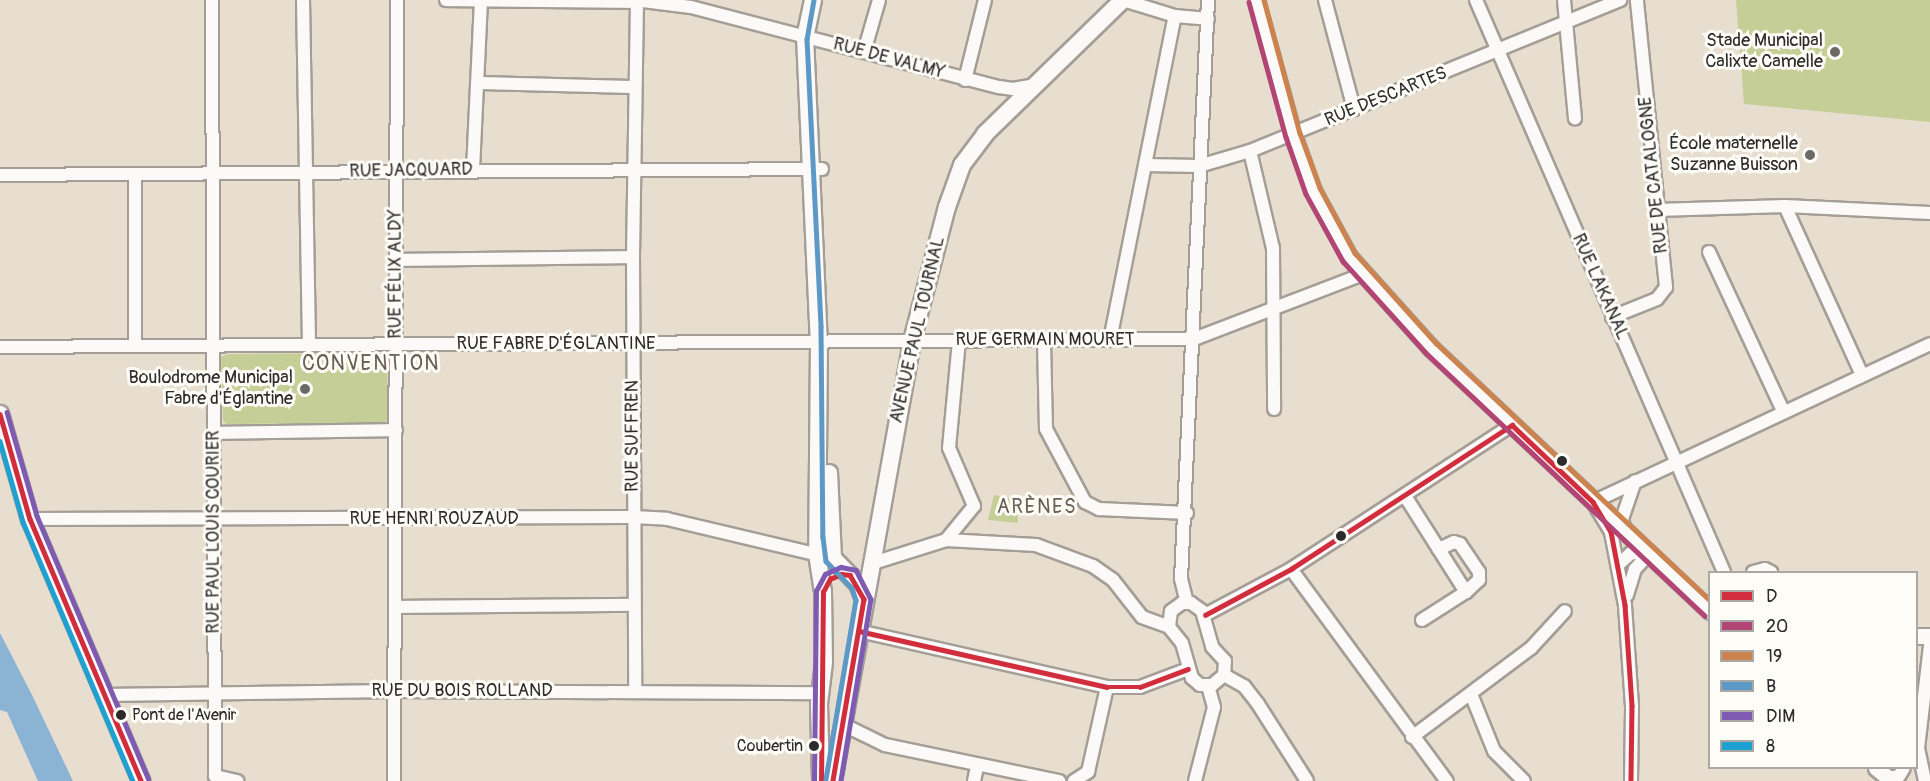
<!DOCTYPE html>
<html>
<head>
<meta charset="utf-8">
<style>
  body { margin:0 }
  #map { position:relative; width:1930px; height:781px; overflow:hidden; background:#e8ded0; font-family:Pangolin,sans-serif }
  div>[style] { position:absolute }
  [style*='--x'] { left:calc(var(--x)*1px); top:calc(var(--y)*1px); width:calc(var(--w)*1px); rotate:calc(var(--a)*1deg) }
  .green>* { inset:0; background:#c5ce96 }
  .water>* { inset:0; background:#8bb3d4 }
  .roads { filter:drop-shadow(2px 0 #a49e96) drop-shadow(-2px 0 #a49e96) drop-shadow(0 2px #a49e96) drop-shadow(0 -2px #a49e96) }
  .minor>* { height:12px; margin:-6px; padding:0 6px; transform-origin:6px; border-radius:6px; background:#fcfaf8 }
  .tertiary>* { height:15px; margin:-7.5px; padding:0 7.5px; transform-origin:7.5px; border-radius:7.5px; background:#fcfaf8 }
  .secondary>* { height:16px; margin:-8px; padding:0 8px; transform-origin:8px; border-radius:8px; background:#fcfaf8 }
  .bus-1>* { height:4.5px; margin:-2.25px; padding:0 2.25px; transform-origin:2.25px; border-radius:2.25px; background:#d12d3d }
  .bus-2>* { height:4.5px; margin:-2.25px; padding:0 2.25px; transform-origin:2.25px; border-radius:2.25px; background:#b24573 }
  .bus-3>* { height:4.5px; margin:-2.25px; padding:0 2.25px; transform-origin:2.25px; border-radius:2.25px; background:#cc834e }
  .bus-4>* { height:4.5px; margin:-2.25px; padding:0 2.25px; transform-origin:2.25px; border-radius:2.25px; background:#5c99c6 }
  .bus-5>* { height:4.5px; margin:-2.25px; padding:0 2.25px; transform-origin:2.25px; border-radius:2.25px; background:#7e5ab2 }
  .bus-6>* { height:4.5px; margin:-2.25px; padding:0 2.25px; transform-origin:2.25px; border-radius:2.25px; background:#1ea0d2 }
  .dots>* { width:16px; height:16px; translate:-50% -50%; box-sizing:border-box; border:3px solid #fdfcf7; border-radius:50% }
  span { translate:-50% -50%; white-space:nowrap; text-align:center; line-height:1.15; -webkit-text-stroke:6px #fdfcf7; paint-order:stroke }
  .bus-label { font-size:16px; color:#2b2b2b }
  .left { translate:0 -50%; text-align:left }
  .right { translate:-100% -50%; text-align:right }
  .poi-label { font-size:18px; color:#2b2b2b }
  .street-label { font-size:18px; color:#2b2b2b }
  .neighbourhood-label { font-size:20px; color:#6a5d51; letter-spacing:1.5px }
  .quarter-label { font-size:21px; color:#6a5d51; letter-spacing:1.5px }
  .legend { position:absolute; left:1708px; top:571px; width:210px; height:198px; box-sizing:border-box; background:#fdfcf7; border:2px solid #a9a8a5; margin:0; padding:8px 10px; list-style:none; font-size:18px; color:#2b2b2b }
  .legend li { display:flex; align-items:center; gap:12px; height:30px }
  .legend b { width:30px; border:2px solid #a9a8a5 }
</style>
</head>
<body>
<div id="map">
  <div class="green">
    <div style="clip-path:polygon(1736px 0,1930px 0,1930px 122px,1744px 104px)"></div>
    <div style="clip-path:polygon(382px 353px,387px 359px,388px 419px,384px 423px,226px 424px,223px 420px,221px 357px,228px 354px)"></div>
    <div style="clip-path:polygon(994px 495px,1016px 499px,1018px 523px,988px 520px)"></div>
  </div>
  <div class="water">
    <div style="clip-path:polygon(0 633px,32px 695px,73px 781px,38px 781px,7px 712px,0 710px)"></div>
  </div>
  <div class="roads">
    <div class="minor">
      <div style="--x:212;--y:0;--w:776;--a:89.78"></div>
      <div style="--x:215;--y:776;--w:23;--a:13"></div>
      <div style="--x:303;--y:0;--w:344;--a:89"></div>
      <div style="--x:446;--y:0;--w:191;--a:0.6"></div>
      <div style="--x:637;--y:2;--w:255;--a:90.9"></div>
      <div style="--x:633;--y:257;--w:434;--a:89.7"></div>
      <div style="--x:635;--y:0;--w:56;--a:7.1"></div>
      <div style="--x:691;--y:7;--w:318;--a:14.6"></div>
      <div style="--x:999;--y:87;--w:14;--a:8"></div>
      <div style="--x:1013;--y:89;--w:22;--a:-10"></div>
      <div style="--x:1123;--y:0;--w:54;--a:17.1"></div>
      <div style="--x:1175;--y:16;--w:33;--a:5"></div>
      <div style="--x:1325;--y:0;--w:113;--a:75.1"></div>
      <div style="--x:1476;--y:0;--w:623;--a:66.56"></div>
      <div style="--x:1564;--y:0;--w:119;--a:84.7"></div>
      <div style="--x:864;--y:52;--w:54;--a:-73.9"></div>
      <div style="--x:965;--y:80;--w:82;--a:-76"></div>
      <div style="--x:477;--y:83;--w:158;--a:1.5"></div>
      <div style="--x:1250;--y:151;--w:100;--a:76.7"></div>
      <div style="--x:1273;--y:248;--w:161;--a:89.6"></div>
      <div style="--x:1145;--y:165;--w:54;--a:1.1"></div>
      <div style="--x:1199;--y:166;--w:53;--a:-16.4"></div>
      <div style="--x:1250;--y:151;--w:400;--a:-22.2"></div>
      <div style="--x:473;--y:170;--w:169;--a:-87.3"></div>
      <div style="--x:135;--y:174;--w:169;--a:90"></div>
      <div style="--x:0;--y:175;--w:822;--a:-0.42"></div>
      <div style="--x:1785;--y:206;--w:186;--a:65.5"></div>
      <div style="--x:1657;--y:210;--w:128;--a:-1.8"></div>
      <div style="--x:1785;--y:206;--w:145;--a:2.8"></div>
      <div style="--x:1709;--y:252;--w:175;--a:65"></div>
      <div style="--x:397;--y:260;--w:236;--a:-0.7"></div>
      <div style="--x:1612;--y:317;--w:48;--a:-21.8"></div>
      <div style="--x:1657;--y:299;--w:15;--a:-53"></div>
      <div style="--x:1666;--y:287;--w:288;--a:-95.8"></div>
      <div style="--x:1110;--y:340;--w:330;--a:-78.7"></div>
      <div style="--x:1044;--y:342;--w:87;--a:88.7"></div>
      <div style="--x:1046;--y:429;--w:83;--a:61.9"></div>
      <div style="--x:1085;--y:502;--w:16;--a:27"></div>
      <div style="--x:1099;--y:509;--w:88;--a:2.6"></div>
      <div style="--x:0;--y:347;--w:1194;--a:-0.38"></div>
      <div style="--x:1194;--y:339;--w:181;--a:-21"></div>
      <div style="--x:214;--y:433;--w:182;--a:-0.9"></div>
      <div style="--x:1405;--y:496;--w:114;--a:57.6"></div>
      <div style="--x:1466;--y:592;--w:18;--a:-43"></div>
      <div style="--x:1479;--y:580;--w:8;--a:-90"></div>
      <div style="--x:1479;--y:572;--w:34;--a:-124"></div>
      <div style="--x:1460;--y:544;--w:6;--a:-162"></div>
      <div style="--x:1454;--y:542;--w:17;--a:155"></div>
      <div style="--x:30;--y:519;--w:603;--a:-0.19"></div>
      <div style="--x:633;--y:517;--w:34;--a:3"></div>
      <div style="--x:667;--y:519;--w:160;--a:13.3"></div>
      <div style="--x:1625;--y:531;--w:12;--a:-104"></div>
      <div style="--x:1622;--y:519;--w:40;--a:-71.1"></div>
      <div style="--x:946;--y:540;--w:44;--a:-50.5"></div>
      <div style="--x:974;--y:506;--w:63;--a:-113.3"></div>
      <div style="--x:949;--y:448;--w:107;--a:-84.7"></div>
      <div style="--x:1620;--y:563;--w:15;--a:-42"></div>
      <div style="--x:1631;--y:553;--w:18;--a:3"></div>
      <div style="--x:870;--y:564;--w:80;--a:-17.5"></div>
      <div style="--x:946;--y:540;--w:90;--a:3.2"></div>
      <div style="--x:1036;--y:545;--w:61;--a:20.2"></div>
      <div style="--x:1093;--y:566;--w:24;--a:35"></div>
      <div style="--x:1113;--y:580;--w:47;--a:51.9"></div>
      <div style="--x:1142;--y:617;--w:29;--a:20"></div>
      <div style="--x:1291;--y:569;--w:263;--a:53.7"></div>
      <div style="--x:1753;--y:572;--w:12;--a:-14"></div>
      <div style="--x:1765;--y:569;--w:7;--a:27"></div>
      <div style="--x:1627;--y:595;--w:27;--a:-73"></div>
      <div style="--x:1635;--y:569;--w:21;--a:-47"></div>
      <div style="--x:1182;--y:603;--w:9;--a:0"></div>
      <div style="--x:1191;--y:603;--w:14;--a:36"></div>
      <div style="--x:1202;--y:611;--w:37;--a:74"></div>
      <div style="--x:1212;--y:647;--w:19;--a:47"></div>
      <div style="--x:1225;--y:661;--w:14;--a:94"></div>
      <div style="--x:1224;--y:675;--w:16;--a:140"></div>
      <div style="--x:1212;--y:685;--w:12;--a:180"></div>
      <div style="--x:1200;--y:685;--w:11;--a:-139"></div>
      <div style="--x:1192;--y:678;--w:36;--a:-106"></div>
      <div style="--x:1182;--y:643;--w:21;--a:-129"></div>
      <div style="--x:1169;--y:627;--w:16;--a:-83"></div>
      <div style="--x:1171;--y:611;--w:14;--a:-36"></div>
      <div style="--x:1187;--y:603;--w:25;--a:-104"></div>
      <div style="--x:1181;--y:579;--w:580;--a:-87.33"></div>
      <div style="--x:395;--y:607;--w:239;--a:-0.5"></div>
      <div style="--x:1205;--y:615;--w:98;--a:-28.1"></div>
      <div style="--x:1291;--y:569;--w:264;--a:-33.1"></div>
      <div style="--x:1422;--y:620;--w:52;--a:-32.5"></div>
      <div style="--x:859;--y:631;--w:254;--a:12.7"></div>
      <div style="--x:1107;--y:687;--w:33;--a:0"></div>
      <div style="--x:1140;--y:687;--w:51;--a:-20.6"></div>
      <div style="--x:1224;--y:675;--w:23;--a:29"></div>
      <div style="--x:1244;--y:686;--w:23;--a:52"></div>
      <div style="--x:1258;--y:704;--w:91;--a:57.5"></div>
      <div style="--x:1471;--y:694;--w:61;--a:68"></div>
      <div style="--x:1494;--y:751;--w:42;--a:45"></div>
      <div style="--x:104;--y:695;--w:289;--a:-0.8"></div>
      <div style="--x:393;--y:691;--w:427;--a:0.3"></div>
      <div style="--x:842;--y:724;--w:48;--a:26"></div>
      <div style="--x:885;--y:745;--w:178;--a:11.7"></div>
      <div style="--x:1412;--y:737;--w:149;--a:-36.8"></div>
      <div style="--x:1531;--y:648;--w:50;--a:-47.4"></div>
      <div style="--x:1888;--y:778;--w:11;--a:-10"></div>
      <div style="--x:1899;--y:776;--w:9;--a:-58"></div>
      <div style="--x:394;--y:781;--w:781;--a:-89.78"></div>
      <div style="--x:974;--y:781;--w:14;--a:-78"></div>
      <div style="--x:1074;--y:781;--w:17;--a:-33"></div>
      <div style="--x:1088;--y:772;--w:87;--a:-77.4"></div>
      <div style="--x:1195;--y:781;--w:76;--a:-75.6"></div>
      <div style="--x:1214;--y:707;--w:22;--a:-106"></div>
      <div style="--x:1631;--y:781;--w:75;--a:-89.2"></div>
      <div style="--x:1632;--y:706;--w:101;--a:-94"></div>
      <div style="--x:1625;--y:605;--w:74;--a:-100.9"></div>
      <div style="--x:1611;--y:532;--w:35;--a:-121"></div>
      <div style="--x:1593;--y:502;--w:372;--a:-25.1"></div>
      <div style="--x:1925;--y:781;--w:34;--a:-102"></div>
      <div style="--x:1918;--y:748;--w:103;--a:-83.3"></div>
    </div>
    <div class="tertiary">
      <div style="--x:1256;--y:0;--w:140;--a:74.7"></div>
      <div style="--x:1293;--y:135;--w:59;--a:70.3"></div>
      <div style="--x:1313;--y:191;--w:75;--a:61.4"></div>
      <div style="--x:1349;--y:257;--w:122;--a:48"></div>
      <div style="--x:1431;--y:348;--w:383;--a:43.3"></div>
      <div style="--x:1916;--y:636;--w:14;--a:0"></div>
      <div style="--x:1876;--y:768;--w:21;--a:39"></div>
    </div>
    <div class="secondary">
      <div style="--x:813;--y:0;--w:38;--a:102"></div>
      <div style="--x:805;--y:37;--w:305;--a:87.4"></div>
      <div style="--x:819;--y:342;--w:212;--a:90.5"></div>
      <div style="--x:817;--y:554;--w:38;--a:81"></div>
      <div style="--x:823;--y:592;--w:70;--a:89.2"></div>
      <div style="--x:824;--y:662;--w:42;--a:96.8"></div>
      <div style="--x:819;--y:704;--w:77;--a:88.5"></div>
      <div style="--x:0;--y:414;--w:109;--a:74.1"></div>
      <div style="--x:30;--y:519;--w:285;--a:67"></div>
      <div style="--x:829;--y:473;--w:85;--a:87.3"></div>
      <div style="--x:833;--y:558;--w:36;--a:46"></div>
      <div style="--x:858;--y:584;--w:16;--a:68"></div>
      <div style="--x:833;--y:781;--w:447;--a:-79.8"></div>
      <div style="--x:912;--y:341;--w:138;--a:-75.4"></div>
      <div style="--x:947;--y:207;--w:45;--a:-70.3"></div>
      <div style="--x:962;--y:165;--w:39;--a:-53"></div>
      <div style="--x:985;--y:134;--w:192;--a:-44.2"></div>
    </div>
  </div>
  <div class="bus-1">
    <div style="--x:0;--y:414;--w:109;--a:74.1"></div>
    <div style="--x:30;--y:519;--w:285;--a:67"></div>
    <div style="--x:1512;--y:425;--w:112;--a:43.5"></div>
    <div style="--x:1593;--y:502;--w:35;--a:59"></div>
    <div style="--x:1611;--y:532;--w:74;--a:79.1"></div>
    <div style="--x:1625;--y:605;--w:101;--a:86"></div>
    <div style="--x:1632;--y:706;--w:75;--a:90.8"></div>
    <div style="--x:1205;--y:615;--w:98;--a:-28.1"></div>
    <div style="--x:1291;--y:569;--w:264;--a:-33.1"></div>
    <div style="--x:859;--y:631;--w:254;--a:12.7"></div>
    <div style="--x:1107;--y:687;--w:33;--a:0"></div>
    <div style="--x:1140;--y:687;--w:51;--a:-20.6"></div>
    <div style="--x:821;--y:781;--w:189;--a:-89.4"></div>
    <div style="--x:823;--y:592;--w:15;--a:-62"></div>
    <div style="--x:830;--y:579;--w:12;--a:-24"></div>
    <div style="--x:841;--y:574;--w:9;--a:6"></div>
    <div style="--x:850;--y:575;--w:28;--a:60"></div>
    <div style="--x:864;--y:599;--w:185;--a:99.7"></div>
  </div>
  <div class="bus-2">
    <div style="--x:1249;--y:2;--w:140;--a:74.7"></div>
    <div style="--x:1286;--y:137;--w:60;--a:70.7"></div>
    <div style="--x:1306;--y:194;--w:77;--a:61.1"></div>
    <div style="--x:1343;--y:261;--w:124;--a:47.9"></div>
    <div style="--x:1426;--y:353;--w:383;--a:43.3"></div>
  </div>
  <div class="bus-3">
    <div style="--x:1264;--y:0;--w:138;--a:74.9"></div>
    <div style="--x:1300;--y:133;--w:59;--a:70"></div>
    <div style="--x:1320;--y:188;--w:74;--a:61.7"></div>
    <div style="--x:1355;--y:253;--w:121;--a:48"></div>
    <div style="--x:1436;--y:343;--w:376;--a:43.2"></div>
  </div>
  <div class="bus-4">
    <div style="--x:814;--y:0;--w:40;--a:100"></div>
    <div style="--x:807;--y:39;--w:288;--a:87.2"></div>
    <div style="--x:821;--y:327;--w:210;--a:89.5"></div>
    <div style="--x:823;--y:537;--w:24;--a:83"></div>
    <div style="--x:826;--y:561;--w:37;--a:46"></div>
    <div style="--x:852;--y:588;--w:13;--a:72"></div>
    <div style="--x:856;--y:600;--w:182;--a:99.5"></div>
  </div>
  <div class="bus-5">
    <div style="--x:7;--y:412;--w:108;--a:73.9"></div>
    <div style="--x:37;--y:516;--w:285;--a:67"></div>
    <div style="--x:814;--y:781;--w:190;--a:-89.4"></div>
    <div style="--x:816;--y:591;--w:19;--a:-62"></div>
    <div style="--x:825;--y:574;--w:17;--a:-24"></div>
    <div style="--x:841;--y:567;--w:15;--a:11"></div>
    <div style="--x:856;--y:570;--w:33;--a:63"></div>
    <div style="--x:871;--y:599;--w:184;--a:99.4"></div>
  </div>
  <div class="bus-6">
    <div style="--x:0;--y:441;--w:84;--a:74.1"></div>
    <div style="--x:23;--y:522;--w:281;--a:67"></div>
  </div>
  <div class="dots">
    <div style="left:1835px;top:52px;background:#6d6a65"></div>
    <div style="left:1810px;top:155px;background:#6d6a65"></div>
    <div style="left:305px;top:389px;background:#6d6a65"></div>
    <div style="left:1562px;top:461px;background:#2b2b2b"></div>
    <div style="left:1341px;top:536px;background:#2b2b2b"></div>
    <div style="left:121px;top:715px;background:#2b2b2b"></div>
    <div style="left:814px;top:746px;background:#2b2b2b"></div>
  </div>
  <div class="bus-label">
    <span class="left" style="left:132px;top:715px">Pont de l'Avenir</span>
    <span class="right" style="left:803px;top:746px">Coubertin</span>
  </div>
  <div class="poi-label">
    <span class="right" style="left:1823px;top:52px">Stade Municipal<br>Calixte Camelle</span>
    <span class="right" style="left:1798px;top:155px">École maternelle<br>Suzanne Buisson</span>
    <span class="right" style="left:293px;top:389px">Boulodrome Municipal<br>Fabre d'Églantine</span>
  </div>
  <div class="street-label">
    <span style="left:889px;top:59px;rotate:15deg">RUE DE VALMY</span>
    <span style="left:1386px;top:97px;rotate:-22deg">RUE DESCARTES</span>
    <span style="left:411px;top:171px;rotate:-1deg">RUE JACQUARD</span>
    <span style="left:1654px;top:175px;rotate:-96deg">RUE DE CATALOGNE</span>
    <span style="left:396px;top:274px;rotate:-90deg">RUE FÉLIX ALDY</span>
    <span style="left:1600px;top:287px;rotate:66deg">RUE LAKANAL</span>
    <span style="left:918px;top:330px;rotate:-77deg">AVENUE PAUL TOURNAL</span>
    <span style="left:1045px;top:340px">RUE GERMAIN MOURET</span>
    <span style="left:556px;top:344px">RUE FABRE D'ÉGLANTINE</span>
    <span style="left:633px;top:436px;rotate:-90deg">RUE SUFFREN</span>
    <span style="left:434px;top:519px">RUE HENRI ROUZAUD</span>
    <span style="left:214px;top:532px;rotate:-90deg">RUE PAUL LOUIS COURIER</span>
    <span style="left:462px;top:691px">RUE DU BOIS ROLLAND</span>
  </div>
  <div class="neighbourhood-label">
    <span style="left:1037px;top:506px">ARÈNES</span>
  </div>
  <div class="quarter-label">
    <span style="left:371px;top:364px">CONVENTION</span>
  </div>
  <ul class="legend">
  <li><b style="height:8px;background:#d12d3d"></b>D</li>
  <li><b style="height:8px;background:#b24573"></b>20</li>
  <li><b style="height:8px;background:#cc834e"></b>19</li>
  <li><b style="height:8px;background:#5c99c6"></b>B</li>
  <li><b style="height:8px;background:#7e5ab2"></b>DIM</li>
  <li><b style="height:8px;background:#1ea0d2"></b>8</li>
  </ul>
</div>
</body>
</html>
